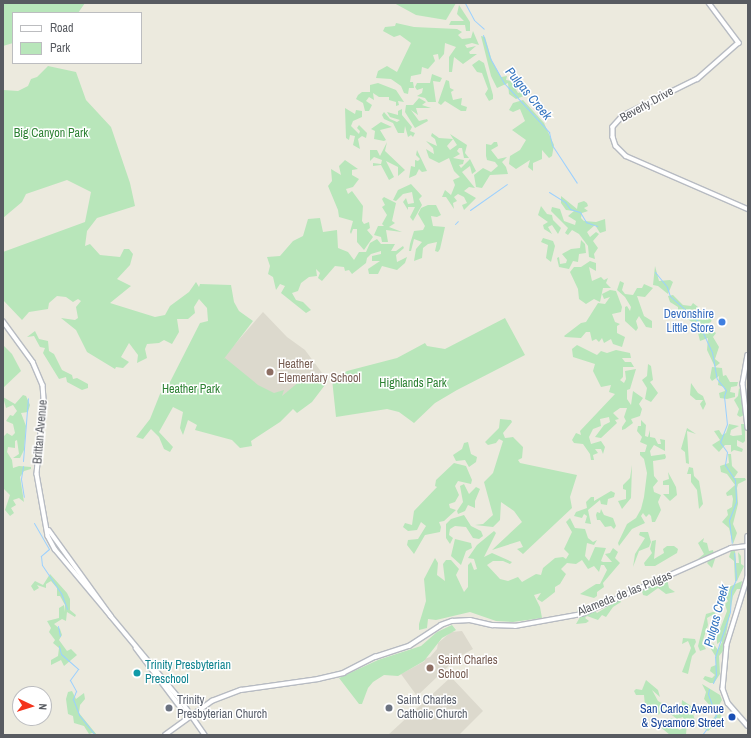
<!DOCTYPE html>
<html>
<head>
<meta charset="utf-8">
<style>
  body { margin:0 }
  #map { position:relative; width:751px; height:738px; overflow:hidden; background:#eceade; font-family:"Archivo Narrow",sans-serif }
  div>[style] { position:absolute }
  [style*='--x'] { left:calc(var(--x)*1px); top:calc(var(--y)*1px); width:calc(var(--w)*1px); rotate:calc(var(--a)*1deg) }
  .education>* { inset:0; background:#dcd9cd }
  .green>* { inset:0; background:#b8e6ba }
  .stream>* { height:1px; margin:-0.5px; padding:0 0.5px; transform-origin:0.5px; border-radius:0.5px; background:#9bd0ff }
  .roads { filter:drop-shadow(1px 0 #b7bbc2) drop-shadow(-1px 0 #b7bbc2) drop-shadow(0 1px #b7bbc2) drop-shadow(0 -1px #b7bbc2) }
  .secondary>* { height:3.5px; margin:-1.75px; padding:0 1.75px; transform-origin:1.75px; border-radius:1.75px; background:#fff }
  .dots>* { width:11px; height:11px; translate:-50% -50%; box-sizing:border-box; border:2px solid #fff; border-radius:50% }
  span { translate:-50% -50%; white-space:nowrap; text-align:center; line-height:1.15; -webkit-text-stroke:3px #fff; paint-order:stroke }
  .street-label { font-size:12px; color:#585b61 }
  .park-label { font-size:12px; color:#2e8234 }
  .shop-label { font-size:12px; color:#366cbe }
  .right { translate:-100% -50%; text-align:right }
  .education-label { font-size:12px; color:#785e54 }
  .left { translate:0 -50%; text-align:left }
  .culture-label { font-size:12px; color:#0d838f }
  .worship-label { font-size:12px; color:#5b616d }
  .transit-label { font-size:12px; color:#164399 }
  .water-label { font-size:13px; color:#3575c0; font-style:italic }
  .frame { position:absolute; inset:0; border:4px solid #585b61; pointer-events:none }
  .legend { position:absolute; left:12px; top:12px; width:130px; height:52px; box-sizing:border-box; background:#fff; border:1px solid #bcbdc0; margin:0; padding:5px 7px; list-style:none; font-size:12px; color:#585b61 }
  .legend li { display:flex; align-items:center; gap:8px; height:20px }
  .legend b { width:20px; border:1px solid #bcbdc0 }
  .north { position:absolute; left:12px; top:686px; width:40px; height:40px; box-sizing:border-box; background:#fff; border:1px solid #bcbdc0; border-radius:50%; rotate:94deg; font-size:11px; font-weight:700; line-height:16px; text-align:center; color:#585b61 }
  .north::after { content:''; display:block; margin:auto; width:14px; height:18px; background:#f4341d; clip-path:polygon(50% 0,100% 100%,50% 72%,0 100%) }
</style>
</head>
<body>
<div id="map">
  <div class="education">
    <div style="clip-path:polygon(263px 312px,287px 337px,305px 350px,328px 381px,300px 381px,252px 430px,237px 421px,211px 413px,214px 379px,223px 358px)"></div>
    <div style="clip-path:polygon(462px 631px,473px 649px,457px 658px,417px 696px,401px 674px,425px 661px,424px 659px,430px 657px,437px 649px,438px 643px,451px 632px)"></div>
    <div style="clip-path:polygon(451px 677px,483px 711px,459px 735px,388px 735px)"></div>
  </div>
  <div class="green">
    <div style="clip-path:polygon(3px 3px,85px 3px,78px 13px,13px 13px,13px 43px,3px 46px)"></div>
    <div style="clip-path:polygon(394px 3px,456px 3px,446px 20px,416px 15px)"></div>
    <div style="clip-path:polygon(459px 5px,470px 22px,470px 31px,466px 31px,465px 25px,449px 25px,451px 21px,464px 21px,457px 14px)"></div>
    <div style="clip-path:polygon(396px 23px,414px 27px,457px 29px,462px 32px,458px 35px,462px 39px,471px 38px,473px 31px,479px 45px,472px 43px,465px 45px,467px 48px,476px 46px,469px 52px,470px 54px,477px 54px,463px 64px,454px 57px,452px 72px,449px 72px,449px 57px,456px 47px,445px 43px,444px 54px,439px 60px,438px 54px,433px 55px,435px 61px,428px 69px,422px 67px,421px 74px,411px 76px,410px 82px,413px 82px,414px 88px,409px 88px,408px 94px,404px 93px,401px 86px,391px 79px,376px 78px,378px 71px,387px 66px,397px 72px,411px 43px,400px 35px,394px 37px,383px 31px,385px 27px,395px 26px)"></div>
    <div style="clip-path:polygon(481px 36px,485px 37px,492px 61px,501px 77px,507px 76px,506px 80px,511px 81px,517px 77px,526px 87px,523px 90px,515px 88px,518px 93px,528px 90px,529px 94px,516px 99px,509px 94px,508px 83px,497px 88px,491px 76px)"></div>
    <div style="clip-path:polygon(479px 60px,484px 63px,493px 95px,493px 99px,489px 101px,485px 94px,488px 89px,482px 73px,477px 72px,472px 65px)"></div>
    <div style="clip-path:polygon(48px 66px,76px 72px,86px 100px,111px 127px,130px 183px,135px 206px,97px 218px,87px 231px,85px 246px,90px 244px,100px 255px,120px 257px,124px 249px,129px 249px,133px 254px,130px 265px,117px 279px,131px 286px,110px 303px,155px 317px,165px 315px,170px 306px,189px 292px,196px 282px,199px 287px,200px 284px,231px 285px,234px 302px,239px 311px,253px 321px,223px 360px,225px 358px,258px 385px,274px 393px,284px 390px,282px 396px,300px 381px,328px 381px,312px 402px,297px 413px,293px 409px,280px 422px,251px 441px,252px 446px,240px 448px,232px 440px,195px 430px,197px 425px,188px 420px,183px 435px,180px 428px,183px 412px,173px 407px,159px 432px,173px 447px,170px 452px,164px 449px,159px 437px,151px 429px,143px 439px,136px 437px,150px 419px,160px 394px,170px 382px,200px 323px,208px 321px,207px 308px,199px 299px,194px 307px,195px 313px,188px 319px,177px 319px,179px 332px,172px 344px,164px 340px,159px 343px,147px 344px,145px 349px,147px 358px,137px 363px,138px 355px,129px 343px,121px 357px,129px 362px,123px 368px,116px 367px,115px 369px,87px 352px,76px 330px,61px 318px,75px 320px,78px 318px,76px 307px,81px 301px,78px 299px,73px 302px,66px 297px,57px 296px,49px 303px,48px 309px,29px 312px,22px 320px,3px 300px,3px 252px,85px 222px,91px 192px,67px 180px,26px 194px,22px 202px,3px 218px,3px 90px,18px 91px,28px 86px,31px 79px,37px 77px)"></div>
    <div style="clip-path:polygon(432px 74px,442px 78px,440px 82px,433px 81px,436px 102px,428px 102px,425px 98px,417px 96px,422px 93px,423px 88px,417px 90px,415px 87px,417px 83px,430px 83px)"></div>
    <div style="clip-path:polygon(446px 80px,449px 81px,450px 88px,454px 90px,451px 92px,453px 100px,462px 98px,461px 105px,467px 107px,466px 111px,461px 111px,445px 101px,441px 105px,438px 103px)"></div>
    <div style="clip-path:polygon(378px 83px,396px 90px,404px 102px,398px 101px,399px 105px,396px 106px,396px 102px,389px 100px,389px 97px,379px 97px,373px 93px,374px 100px,369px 97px,366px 101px,372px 105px,369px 111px,365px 111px,363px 103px,356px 99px,358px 95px,362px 92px,370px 92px,370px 85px)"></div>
    <div style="clip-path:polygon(419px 98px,426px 102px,422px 105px,431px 108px,416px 108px,418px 115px,411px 110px,419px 121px,427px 119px,428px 121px,415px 128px,405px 112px,406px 105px,413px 105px)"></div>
    <div style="clip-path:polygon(523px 100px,544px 123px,554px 145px,552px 156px,549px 158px,542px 150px,542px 159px,533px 163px,533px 171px,528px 167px,530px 160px,516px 169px,509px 164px,510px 156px,520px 150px,526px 140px,512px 130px,525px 121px,520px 109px,513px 112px,509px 110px,513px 103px)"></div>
    <div style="clip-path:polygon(345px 108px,355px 114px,356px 110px,362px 111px,362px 117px,353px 121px,351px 126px,359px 134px,360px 131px,357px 128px,359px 125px,367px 133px,366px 138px,362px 136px,358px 139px,360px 149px,353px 145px,355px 136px,350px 135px,349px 140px,346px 138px)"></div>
    <div style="clip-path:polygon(402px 109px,402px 115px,412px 127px,410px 131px,415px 133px,413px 137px,411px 135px,408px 137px,405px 126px,404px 133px,398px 133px,393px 123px,384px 119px,382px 115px,384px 112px,390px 119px,397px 122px,400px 120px,390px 117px,387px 112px,398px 115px,398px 111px)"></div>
    <div style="clip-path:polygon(381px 122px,392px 127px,380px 130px,386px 140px,384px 141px,374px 139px,375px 131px,371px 129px)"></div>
    <div style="clip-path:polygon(432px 133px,439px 138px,453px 139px,447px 146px,450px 150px,457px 145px,450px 134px,467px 145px,465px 153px,469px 158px,464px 158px,462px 148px,459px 148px,457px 151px,460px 154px,453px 158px,464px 160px,463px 164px,459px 165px,461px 168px,470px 159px,476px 171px,472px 174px,470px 166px,462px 172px,475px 188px,469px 187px,464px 191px,476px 198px,464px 210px,462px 205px,467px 203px,464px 197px,458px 194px,454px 197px,457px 201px,453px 203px,454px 209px,446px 197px,442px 197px,445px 190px,451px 195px,455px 185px,453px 180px,460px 177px,454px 171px,449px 158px,439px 163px,429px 158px,426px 149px,434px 154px,433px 148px,426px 141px,437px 146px,435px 139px,431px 136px)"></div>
    <div style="clip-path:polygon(387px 142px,385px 151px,405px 170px,398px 176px,398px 167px,386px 161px,394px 177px,389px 180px,381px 165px,373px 166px,373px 163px,381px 164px,382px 160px,374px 157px,370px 161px,370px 150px,377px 150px,380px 156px)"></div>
    <div style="clip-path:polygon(494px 142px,497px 142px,498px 146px,491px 150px,498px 159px,507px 157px,502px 162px,506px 167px,508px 174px,490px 175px,482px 188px,476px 187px,474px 175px,483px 168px,491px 172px,498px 166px,495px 162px,487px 160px,486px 156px,486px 144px,491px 145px)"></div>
    <div style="clip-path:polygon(417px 150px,427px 171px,422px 172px,419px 169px,416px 175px,409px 178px,411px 166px,415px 167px,415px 160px,418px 161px,420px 159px,416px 155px)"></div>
    <div style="clip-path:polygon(345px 160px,358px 169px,352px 170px,352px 175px,359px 179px,353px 187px,346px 189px,348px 194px,352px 191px,363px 206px,362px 221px,364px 224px,369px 222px,370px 228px,367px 230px,373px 237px,364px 250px,357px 242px,357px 229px,353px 229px,351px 234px,350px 232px,353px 221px,339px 217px,338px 210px,328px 186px,332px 181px,331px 169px,341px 175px,339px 166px)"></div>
    <div style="clip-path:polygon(411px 184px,422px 196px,419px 199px,422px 205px,413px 221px,410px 217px,415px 207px,408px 207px,408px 210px,403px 202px,406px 198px,408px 204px,414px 203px,412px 192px,403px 194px,396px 201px,393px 200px,398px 190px)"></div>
    <div style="clip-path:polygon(561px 196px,577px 209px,578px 203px,584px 201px,587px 203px,588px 206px,584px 208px,588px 211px,582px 213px,581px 218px,584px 221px,596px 222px,605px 219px,606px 231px,600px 233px,595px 225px,587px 232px,590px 237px,596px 232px,599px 234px,593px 241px,598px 248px,594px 254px,595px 259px,589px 257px,588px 246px,579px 234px,572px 230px,568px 235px,565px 233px,568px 228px,551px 211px,552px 207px,560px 209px,564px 221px,575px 225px,576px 221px,568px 216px,574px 211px,566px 210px,561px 203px)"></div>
    <div style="clip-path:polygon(384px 197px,396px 203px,392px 221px,395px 223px,389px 227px,402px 232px,386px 230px,388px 242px,382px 242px,381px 237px,374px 235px,378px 226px,384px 226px,382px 224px,387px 215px,382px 207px,385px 205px,382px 199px)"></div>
    <div style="clip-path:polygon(428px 205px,436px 205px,441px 215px,437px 217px,431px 216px,433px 226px,445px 227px,440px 249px,438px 252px,435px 251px,437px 242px,428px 244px,423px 248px,422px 258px,414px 261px,416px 249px,422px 242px,414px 239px,411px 251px,409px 251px,410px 244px,414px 231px,423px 230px,425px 226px,418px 214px,421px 208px)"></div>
    <div style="clip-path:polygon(541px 206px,547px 214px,552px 215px,553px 220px,561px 228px,558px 234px,552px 225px,548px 227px,552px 234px,544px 229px,543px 225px,548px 222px,538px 215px)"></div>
    <div style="clip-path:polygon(320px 218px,323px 232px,337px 230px,338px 248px,348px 252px,354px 260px,359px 252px,366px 252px,370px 243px,377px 239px,381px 244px,395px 244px,391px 251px,396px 251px,403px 246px,404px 248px,396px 255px,397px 262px,407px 257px,405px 263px,397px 270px,382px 266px,378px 274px,369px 274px,368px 269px,380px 261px,372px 261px,372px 256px,381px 254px,381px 251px,371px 254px,367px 258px,366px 263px,352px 274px,349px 270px,345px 271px,344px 267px,335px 266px,322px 281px,318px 278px,320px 273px,316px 269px,317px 276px,309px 277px,301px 283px,298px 291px,292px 293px,296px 300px,303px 302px,311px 310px,306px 313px,281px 293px,285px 286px,280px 284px,276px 290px,273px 277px,268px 274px,270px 266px,267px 257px,280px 256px,293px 241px,303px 236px,308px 219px)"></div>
    <div style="clip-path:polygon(543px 238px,553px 241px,555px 246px,551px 262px,546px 258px,548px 245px,541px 242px)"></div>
    <div style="clip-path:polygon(581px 240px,585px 244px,586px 253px,579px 254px,578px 262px,573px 261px,569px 269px,559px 267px,557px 258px,559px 257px,560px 264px,566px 263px,567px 260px,562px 254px,571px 249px,580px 248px)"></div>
    <div style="clip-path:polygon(590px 261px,596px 263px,596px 271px,589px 267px,592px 281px,601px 277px,604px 280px,608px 278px,606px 283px,611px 288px,603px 288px,600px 302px,594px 299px,586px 304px,579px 299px,578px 289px,570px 272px,574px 267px,581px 267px)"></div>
    <div style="clip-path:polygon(655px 266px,659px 281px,670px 280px,673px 282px,668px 294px,658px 286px,653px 285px)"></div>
    <div style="clip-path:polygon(620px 281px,624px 283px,622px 290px,625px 294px,633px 295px,637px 288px,642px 288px,644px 284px,653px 288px,645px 297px,637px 296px,644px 316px,652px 321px,652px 328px,646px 327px,639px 316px,636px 321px,638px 328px,636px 331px,625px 321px,625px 307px,627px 306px,630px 311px,631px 307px,625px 297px,617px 290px)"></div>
    <div style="clip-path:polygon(610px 290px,616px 291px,622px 307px,621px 312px,612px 314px,615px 322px,620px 324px,617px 326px,617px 333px,625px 337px,622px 347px,613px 344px,611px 339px,604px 343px,602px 338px,599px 342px,596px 339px,592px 341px,590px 332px,586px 332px,581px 338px,565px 337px,564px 336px,581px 323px,586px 322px,598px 303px,605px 304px,610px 297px,604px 299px,602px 294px)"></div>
    <div style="clip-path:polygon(673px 295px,683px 305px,691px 306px,693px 303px,698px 307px,697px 309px,688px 310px,687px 312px,691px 315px,700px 319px,704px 315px,712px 318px,711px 322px,705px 325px,716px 333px,713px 337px,719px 347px,715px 359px,720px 363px,715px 367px,707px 350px,708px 338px,700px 341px,698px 333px,693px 330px,698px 326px,696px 324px,678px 314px,678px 307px,670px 302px,668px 296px)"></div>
    <div style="clip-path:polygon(505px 318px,525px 355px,457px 390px,435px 403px,414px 423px,399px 412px,387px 409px,336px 417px,332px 379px,347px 371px,397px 358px,425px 343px,427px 346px,445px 349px)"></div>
    <div style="clip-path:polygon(35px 331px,39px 339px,48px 341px,49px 351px,54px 354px,62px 370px,72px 375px,73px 379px,77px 378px,88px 384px,88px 388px,82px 390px,67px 382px,66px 377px,59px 379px,43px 353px,45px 348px,40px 347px,34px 336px,27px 337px)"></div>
    <div style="clip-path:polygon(3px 345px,12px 354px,21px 371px,3px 388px)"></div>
    <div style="clip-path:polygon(577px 345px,597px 355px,601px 351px,607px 353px,616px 350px,630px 353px,631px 358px,622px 358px,625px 362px,631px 362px,634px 367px,623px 367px,623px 377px,620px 380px,624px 383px,626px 379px,625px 371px,636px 369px,630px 389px,627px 390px,627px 399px,631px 405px,633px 391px,643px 398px,639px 404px,642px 409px,640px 416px,631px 419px,633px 423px,625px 429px,622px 430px,622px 427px,626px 421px,624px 417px,627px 408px,620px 408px,613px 413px,619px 419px,615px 420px,617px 423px,601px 438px,595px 437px,604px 425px,610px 422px,609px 417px,600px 419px,601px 426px,593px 429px,589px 437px,591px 444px,601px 441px,605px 447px,603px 454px,601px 449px,595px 449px,598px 453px,593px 455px,594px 460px,591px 460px,590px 454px,583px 444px,574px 443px,572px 440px,576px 433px,581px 435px,580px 431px,615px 394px,609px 392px,611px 385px,601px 387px,593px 371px,595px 364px,573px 357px,572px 349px)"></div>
    <div style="clip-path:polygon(648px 364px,651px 366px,653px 380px,650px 382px,658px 393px,651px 402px,645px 399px,647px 388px,642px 380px,647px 376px)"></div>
    <div style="clip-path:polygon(712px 367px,722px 368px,723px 376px,726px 375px,730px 382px,738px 382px,737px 386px,731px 387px,730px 392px,735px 393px,735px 397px,727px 399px,720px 398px,719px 393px,725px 391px,724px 387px,718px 385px,719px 376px,712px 381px,710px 378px)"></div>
    <div style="clip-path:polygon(691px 383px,698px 393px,703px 396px,706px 404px,703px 410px,700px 404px,703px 400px,696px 400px,690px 395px)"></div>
    <div style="clip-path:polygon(739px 388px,742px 391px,744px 415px,740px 417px,737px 415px,739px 409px,734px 400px,738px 396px)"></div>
    <div style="clip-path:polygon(23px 395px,26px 396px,30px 405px,28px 412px,21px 413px,26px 426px,24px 450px,20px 458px,13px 458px,19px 454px,17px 440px,15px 441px,15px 448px,8px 447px,7px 452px,12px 460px,13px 468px,19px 466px,31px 467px,31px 469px,24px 471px,20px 477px,24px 502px,19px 498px,13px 500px,16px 505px,11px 508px,14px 513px,10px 516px,5px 510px,10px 495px,3px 488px,3px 425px,4px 436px,7px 433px,12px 436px,15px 433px,13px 424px,6px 421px,10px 415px,13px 416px,17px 411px,13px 405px,6px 408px,3px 397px,15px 404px)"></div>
    <div style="clip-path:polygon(500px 419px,511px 420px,512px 422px,503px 433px,505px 438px,513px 437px,523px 447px,522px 458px,518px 460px,520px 463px,577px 475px,570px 497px,572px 508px,523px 554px,517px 549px,523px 547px,520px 541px,492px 550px,522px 522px,514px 511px,501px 502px,500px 520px,493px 527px,475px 525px,483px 524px,493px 515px,484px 482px,493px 473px,503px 441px,499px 439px,496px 443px,488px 445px,485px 442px,499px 428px)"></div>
    <div style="clip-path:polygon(641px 420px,646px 425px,645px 436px,648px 437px,650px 430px,650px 437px,655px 438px,658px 444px,661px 444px,660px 439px,665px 440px,665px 451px,654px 445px,650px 451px,651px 456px,665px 454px,666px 457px,665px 459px,653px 461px,654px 476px,658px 481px,653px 487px,654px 492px,661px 495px,658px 502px,661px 510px,655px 522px,652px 522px,651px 516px,649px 514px,646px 517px,643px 513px,641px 516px,645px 523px,632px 529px,619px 546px,618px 543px,627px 524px,636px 518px,641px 509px,644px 497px,647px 473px,644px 459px,640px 455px,640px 452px,645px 452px,647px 445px,640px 442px,642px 437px,637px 431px,638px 426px,641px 426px)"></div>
    <div style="clip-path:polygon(729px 424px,739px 426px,731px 430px,730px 435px,733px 436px,742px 435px,741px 424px,745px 424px,745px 441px,743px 443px,737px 440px,737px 446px,743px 449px,742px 452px,734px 450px,731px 452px,731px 445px,725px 445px,719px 452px,712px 445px,720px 440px,714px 431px,719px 430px,722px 435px,726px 433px)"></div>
    <div style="clip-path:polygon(687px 428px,696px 434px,687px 431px,689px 464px,686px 463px,685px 452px,681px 449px)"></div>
    <div style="clip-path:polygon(468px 442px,471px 454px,477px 457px,476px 462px,469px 467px,465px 460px,456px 461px,453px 455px,462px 449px,464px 443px)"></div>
    <div style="clip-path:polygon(728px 454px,731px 454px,732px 466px,738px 472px,734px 478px,745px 478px,746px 480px,738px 484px,737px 488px,738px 504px,733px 524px,737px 533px,733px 544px,729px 528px,722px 522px,728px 515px,727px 510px,732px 507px,733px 499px,732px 495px,727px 496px,726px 493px,735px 485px,727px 474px,721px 472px,720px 466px,729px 463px)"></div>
    <div style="clip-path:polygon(454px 463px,466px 466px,472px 480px,471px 484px,458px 481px,455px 486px,459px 495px,455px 502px,449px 504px,450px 508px,456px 510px,444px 521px,439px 522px,441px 527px,440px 532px,425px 535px,414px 554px,407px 545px,408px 540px,418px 539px,426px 526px,421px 522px,417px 530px,408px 531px,403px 527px,405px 523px,412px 525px,414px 511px,437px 487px,435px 486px,436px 480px)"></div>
    <div style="clip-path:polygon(632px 465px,631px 498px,622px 509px,618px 501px,626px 499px,626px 490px,623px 489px,623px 485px,630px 478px)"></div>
    <div style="clip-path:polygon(689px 467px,693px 468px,694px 476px,699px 481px,703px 504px,699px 509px,697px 490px,691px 482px,691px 474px,687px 474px)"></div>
    <div style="clip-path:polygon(668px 472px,676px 487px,677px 495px,670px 501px,663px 494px,669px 494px,669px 485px,663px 485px,663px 481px,669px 479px)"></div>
    <div style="clip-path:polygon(464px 484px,469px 494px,476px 487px,480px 489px,475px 501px,475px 508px,468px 505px,465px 511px,458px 514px,457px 511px,463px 502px,460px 486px)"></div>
    <div style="clip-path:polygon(611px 491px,615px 493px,614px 497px,608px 499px,607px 505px,601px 504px,600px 500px,588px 510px,591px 524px,585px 523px,587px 516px,584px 514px,582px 518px,574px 516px,576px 512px,587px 508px,586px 502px,591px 497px,594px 497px,594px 501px)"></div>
    <div style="clip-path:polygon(601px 509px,604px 515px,613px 518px,616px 526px,614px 529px,611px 526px,605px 527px,600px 520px,597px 520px,596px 515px,597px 512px,600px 513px)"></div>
    <div style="clip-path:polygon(464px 515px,471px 526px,481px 531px,483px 536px,479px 539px,473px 538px,466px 527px,455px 526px,450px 529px,449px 535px,453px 538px,450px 544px,446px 538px,446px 524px,451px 519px)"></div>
    <div style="clip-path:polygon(570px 518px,575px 528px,585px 529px,588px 538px,593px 542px,597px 540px,594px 545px,587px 543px,585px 556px,589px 561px,595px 547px,606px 548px,601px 561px,603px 562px,612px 562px,605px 554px,610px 553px,613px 548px,618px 552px,615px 558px,620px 563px,603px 583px,604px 587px,597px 592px,597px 596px,594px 598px,580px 594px,596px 584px,600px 584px,607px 570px,604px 565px,601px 565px,599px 572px,594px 566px,588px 569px,582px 560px,576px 564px,567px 563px,561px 569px,566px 574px,560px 584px,555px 587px,555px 592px,546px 599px,542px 602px,537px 599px,541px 593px,534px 595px,540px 607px,542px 618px,513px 622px,496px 621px,470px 612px,436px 620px,428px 619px,427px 628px,419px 630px,419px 624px,426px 601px,424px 579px,435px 558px,438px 563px,437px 575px,445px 581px,443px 564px,446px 560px,451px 560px,459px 569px,456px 575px,464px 592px,468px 587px,468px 565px,471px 562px,474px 570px,477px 569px,474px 559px,468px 558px,477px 545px,494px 531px,496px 533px,484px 557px,492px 553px,512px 562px,510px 564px,503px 561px,493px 561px,487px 565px,500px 579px,508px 581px,518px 577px,522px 582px,536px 574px,541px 575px,543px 568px,555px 558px,563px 557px,566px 559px,569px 554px,564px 549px,572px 532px,566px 522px)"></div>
    <div style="clip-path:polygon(640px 532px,648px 532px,651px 542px,649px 547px,639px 551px,633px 567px,635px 554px,645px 538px,639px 535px)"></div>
    <div style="clip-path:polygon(704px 538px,703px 542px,707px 543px,709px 551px,713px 550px,715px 559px,712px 568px,707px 563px,711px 558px,698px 559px,704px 554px,698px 543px)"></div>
    <div style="clip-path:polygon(455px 539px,471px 543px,472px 548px,466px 551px,461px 565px,451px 556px)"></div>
    <div style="clip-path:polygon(656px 540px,654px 559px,664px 553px,663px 549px,667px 546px,674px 546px,678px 549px,677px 553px,655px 566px,645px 566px,644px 563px,652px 553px,650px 549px,652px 541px)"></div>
    <div style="clip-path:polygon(735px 550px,736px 563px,739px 563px,738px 552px,741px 556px,741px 564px,744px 566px,737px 581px,735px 581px,734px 561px,729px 557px,731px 551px)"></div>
    <div style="clip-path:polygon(50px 574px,67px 593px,70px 599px,70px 610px,76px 615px,75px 617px,67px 612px,66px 621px,62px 619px,54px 624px,60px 629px,62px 635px,59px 640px,67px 651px,71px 649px,77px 655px,64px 666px,61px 660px,51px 665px,51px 660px,58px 656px,59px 648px,53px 643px,55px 640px,49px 632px,51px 628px,47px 621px,59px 618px,59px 608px,64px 605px,64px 612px,65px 605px,60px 596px,57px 596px,57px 588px,51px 581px,46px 584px,46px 588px,37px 585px,39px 588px,34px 591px,31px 586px,35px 581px,43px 585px)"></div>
    <div style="clip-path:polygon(667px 579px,669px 588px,675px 592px,666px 594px,658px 588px,647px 596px,643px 595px,642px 591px,656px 583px,663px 583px)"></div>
    <div style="clip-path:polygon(742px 581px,741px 589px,737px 589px,733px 596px,723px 651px,719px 656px,720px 674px,714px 683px,710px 683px,703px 679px,705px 676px,712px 678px,715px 675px,710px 671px,711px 667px,716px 665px,716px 657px,711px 649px,713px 643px,718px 650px,722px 642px,721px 641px,717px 644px,717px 637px,727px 611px,725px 604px,728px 601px,724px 594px,729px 587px)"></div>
    <div style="clip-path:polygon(601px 599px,601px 603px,593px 609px,597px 613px,615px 602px,620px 600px,621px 602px,613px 607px,606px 617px,602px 615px,598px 620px,587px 616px,585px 618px,589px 621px,586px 623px,576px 624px,580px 617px,577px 610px)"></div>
    <div style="clip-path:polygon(713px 612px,716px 613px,707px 618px,708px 625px,702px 643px,706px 649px,700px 651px,698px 646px,706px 614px)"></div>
    <div style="clip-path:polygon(452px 625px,456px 630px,442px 638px,424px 661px,398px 676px,384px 675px,373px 682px,368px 688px,362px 704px,359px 704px,339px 678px,378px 660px,421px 646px,437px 632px)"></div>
    <div style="clip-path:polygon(683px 638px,695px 639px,696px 642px,694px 646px,696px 652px,692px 656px,688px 674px,682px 672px,691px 648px,688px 641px,682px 644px)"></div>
    <div style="clip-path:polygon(646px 680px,658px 690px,660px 697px,652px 690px,658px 701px,676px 711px,681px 712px,682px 700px,691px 706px,695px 721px,692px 723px,689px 719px,687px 721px,686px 735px,670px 735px,658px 725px,659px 721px,673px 718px,679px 730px,684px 728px,683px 717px,677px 719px,664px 709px,658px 715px,645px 706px,644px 695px,636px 695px,634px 691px,636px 689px,642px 690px)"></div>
    <div style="clip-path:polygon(702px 684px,720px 695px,722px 700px,719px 705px,712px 708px,704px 699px,706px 692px)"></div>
    <div style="clip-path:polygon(72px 691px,76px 699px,84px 693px,85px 699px,80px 705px,79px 713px,97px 735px,92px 733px,89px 734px,84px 726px,74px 723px,73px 716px,68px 714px,66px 699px,68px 692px)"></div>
    <div style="clip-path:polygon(718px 712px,725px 720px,716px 718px,713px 723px,714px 726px,708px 731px,701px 726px,703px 718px,712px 720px)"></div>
  </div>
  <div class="stream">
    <div style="--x:465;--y:3;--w:19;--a:62"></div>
    <div style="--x:474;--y:20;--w:13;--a:42"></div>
    <div style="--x:483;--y:35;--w:24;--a:73"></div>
    <div style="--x:490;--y:58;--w:29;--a:61"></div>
    <div style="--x:504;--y:83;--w:67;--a:47.4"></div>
    <div style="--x:549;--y:132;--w:13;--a:77"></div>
    <div style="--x:552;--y:145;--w:45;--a:56.7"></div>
    <div style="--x:549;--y:192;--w:19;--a:32"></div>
    <div style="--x:565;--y:202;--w:9;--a:54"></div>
    <div style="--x:570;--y:209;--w:10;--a:17"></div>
    <div style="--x:580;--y:212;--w:12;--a:59"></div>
    <div style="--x:586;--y:222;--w:12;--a:20"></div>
    <div style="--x:470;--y:210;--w:45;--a:-35.1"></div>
    <div style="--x:455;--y:224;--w:4;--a:-45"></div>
    <div style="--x:655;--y:272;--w:19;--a:51"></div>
    <div style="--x:667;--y:287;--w:9;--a:72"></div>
    <div style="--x:670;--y:296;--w:36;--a:42"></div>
    <div style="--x:697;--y:320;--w:35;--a:65"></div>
    <div style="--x:712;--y:352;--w:27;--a:80"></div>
    <div style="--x:717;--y:379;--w:14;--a:51"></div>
    <div style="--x:726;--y:390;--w:6;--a:108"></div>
    <div style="--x:724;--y:396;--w:28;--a:84"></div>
    <div style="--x:727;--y:424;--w:19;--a:111"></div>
    <div style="--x:720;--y:442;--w:12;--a:55"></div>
    <div style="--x:727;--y:452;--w:13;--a:99"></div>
    <div style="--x:725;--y:465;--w:18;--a:56"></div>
    <div style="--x:735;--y:480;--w:22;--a:87"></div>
    <div style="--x:736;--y:502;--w:19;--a:111"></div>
    <div style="--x:729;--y:520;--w:23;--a:83"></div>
    <div style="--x:23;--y:461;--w:63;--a:-85.5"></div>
    <div style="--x:23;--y:466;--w:13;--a:99"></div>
    <div style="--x:21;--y:479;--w:18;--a:81"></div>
    <div style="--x:34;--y:523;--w:30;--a:60"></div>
    <div style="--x:49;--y:549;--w:11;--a:139"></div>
    <div style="--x:41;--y:556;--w:9;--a:84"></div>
    <div style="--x:42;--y:565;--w:34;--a:56"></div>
    <div style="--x:61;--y:593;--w:17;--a:69"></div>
    <div style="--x:58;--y:626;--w:10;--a:79"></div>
    <div style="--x:59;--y:646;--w:8;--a:76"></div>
    <div style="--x:61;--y:654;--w:23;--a:41"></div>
    <div style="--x:78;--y:669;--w:14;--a:126"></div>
    <div style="--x:70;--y:680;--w:13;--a:61"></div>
    <div style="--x:76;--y:691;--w:9;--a:111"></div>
    <div style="--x:73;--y:699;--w:17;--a:69"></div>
    <div style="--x:79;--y:715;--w:26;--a:51"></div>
    <div style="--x:713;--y:683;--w:9;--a:-69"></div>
    <div style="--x:716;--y:675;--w:18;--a:-93"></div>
    <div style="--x:715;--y:657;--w:47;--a:-71.6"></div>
    <div style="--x:730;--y:612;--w:21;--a:-87"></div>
    <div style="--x:731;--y:591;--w:13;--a:-67"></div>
    <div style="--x:736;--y:579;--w:26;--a:-94"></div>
    <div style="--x:702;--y:735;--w:24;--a:-54"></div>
    <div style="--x:716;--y:716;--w:23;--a:-110"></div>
    <div style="--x:708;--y:694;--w:5;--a:-79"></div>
  </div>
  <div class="roads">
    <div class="secondary">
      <div style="--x:709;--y:3;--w:50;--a:53.1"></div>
      <div style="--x:739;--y:43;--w:55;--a:138.7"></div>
      <div style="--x:698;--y:79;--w:84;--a:153.7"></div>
      <div style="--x:623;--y:116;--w:15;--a:132"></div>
      <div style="--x:613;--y:127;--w:10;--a:90"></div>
      <div style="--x:613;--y:137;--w:9;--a:72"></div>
      <div style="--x:616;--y:146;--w:14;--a:45"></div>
      <div style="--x:626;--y:156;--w:133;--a:23.5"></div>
      <div style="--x:3;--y:321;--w:51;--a:53.8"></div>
      <div style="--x:33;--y:362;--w:25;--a:67"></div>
      <div style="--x:43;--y:385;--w:16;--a:86"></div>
      <div style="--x:44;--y:401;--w:73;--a:95.5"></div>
      <div style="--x:37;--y:474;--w:63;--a:79.9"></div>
      <div style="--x:48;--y:536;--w:15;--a:62"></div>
      <div style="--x:55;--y:549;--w:87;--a:50.1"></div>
      <div style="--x:748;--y:355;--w:29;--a:100"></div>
      <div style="--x:743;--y:384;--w:44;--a:83.5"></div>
      <div style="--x:49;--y:530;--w:106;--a:54.2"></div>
      <div style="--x:111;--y:616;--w:108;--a:50.3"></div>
      <div style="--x:180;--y:699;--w:44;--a:55.2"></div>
      <div style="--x:748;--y:536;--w:41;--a:90"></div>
      <div style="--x:748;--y:577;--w:71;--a:107.2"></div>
      <div style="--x:727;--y:645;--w:44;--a:95.2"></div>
      <div style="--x:723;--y:689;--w:15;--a:70"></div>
      <div style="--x:728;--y:703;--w:30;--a:49"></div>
      <div style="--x:136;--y:648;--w:81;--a:53"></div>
      <div style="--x:185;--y:713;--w:5;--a:22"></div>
      <div style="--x:165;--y:735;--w:58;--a:-35.9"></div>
      <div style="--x:212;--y:701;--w:31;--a:-21"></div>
      <div style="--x:241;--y:690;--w:78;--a:-8.1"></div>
      <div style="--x:318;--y:679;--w:26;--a:-13"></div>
      <div style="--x:343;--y:673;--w:36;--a:-27"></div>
      <div style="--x:375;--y:657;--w:36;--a:-18"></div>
      <div style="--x:409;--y:646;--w:38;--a:-33"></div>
      <div style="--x:441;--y:625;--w:12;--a:-20"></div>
      <div style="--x:452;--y:621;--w:18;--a:-3"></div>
      <div style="--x:470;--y:620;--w:23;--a:13"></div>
      <div style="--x:492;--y:625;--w:23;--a:2"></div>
      <div style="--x:515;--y:626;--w:68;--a:-10.2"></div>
      <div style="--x:582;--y:614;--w:163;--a:-23.9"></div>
      <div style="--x:731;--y:548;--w:16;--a:-7"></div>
    </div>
  </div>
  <div class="dots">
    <div style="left:722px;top:322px;background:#3f7fe0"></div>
    <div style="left:270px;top:372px;background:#8d6e63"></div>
    <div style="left:430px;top:668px;background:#8d6e63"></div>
    <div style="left:137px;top:673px;background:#0f9aa8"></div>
    <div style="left:169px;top:708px;background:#6b7280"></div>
    <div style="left:389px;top:708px;background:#6b7280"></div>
    <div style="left:732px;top:717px;background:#1a4fb4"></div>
  </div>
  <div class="street-label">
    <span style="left:647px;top:105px;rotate:-29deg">Beverly Drive</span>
    <span style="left:41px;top:432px;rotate:-85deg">Brittan Avenue</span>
    <span style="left:625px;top:594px;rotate:-22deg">Alameda de las Pulgas</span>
  </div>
  <div class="park-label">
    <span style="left:51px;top:134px">Big Canyon Park</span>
    <span style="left:413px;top:384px">Highlands Park</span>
    <span style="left:191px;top:390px">Heather Park</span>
  </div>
  <div class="shop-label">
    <span class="right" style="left:714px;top:322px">Devonshire<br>Little Store</span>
  </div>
  <div class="education-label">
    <span class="left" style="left:278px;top:372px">Heather<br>Elementary School</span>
    <span class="left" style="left:438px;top:668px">Saint Charles<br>School</span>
  </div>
  <div class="culture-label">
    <span class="left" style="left:145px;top:673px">Trinity Presbyterian<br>Preschool</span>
  </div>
  <div class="worship-label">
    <span class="left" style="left:177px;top:708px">Trinity<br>Presbyterian Church</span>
    <span class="left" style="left:397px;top:708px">Saint Charles<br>Catholic Church</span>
  </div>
  <div class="transit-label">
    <span class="right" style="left:724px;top:717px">San Carlos Avenue<br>&amp; Sycamore Street</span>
  </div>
  <div class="water-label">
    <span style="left:528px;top:94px;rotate:50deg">Pulgas Creek</span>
    <span style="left:717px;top:616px;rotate:-75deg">Pulgas Creek</span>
  </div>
  <div class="frame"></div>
  <ul class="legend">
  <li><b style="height:5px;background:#fff"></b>Road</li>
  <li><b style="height:11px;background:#b8e6ba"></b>Park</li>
  </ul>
  <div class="north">N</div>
</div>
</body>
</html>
